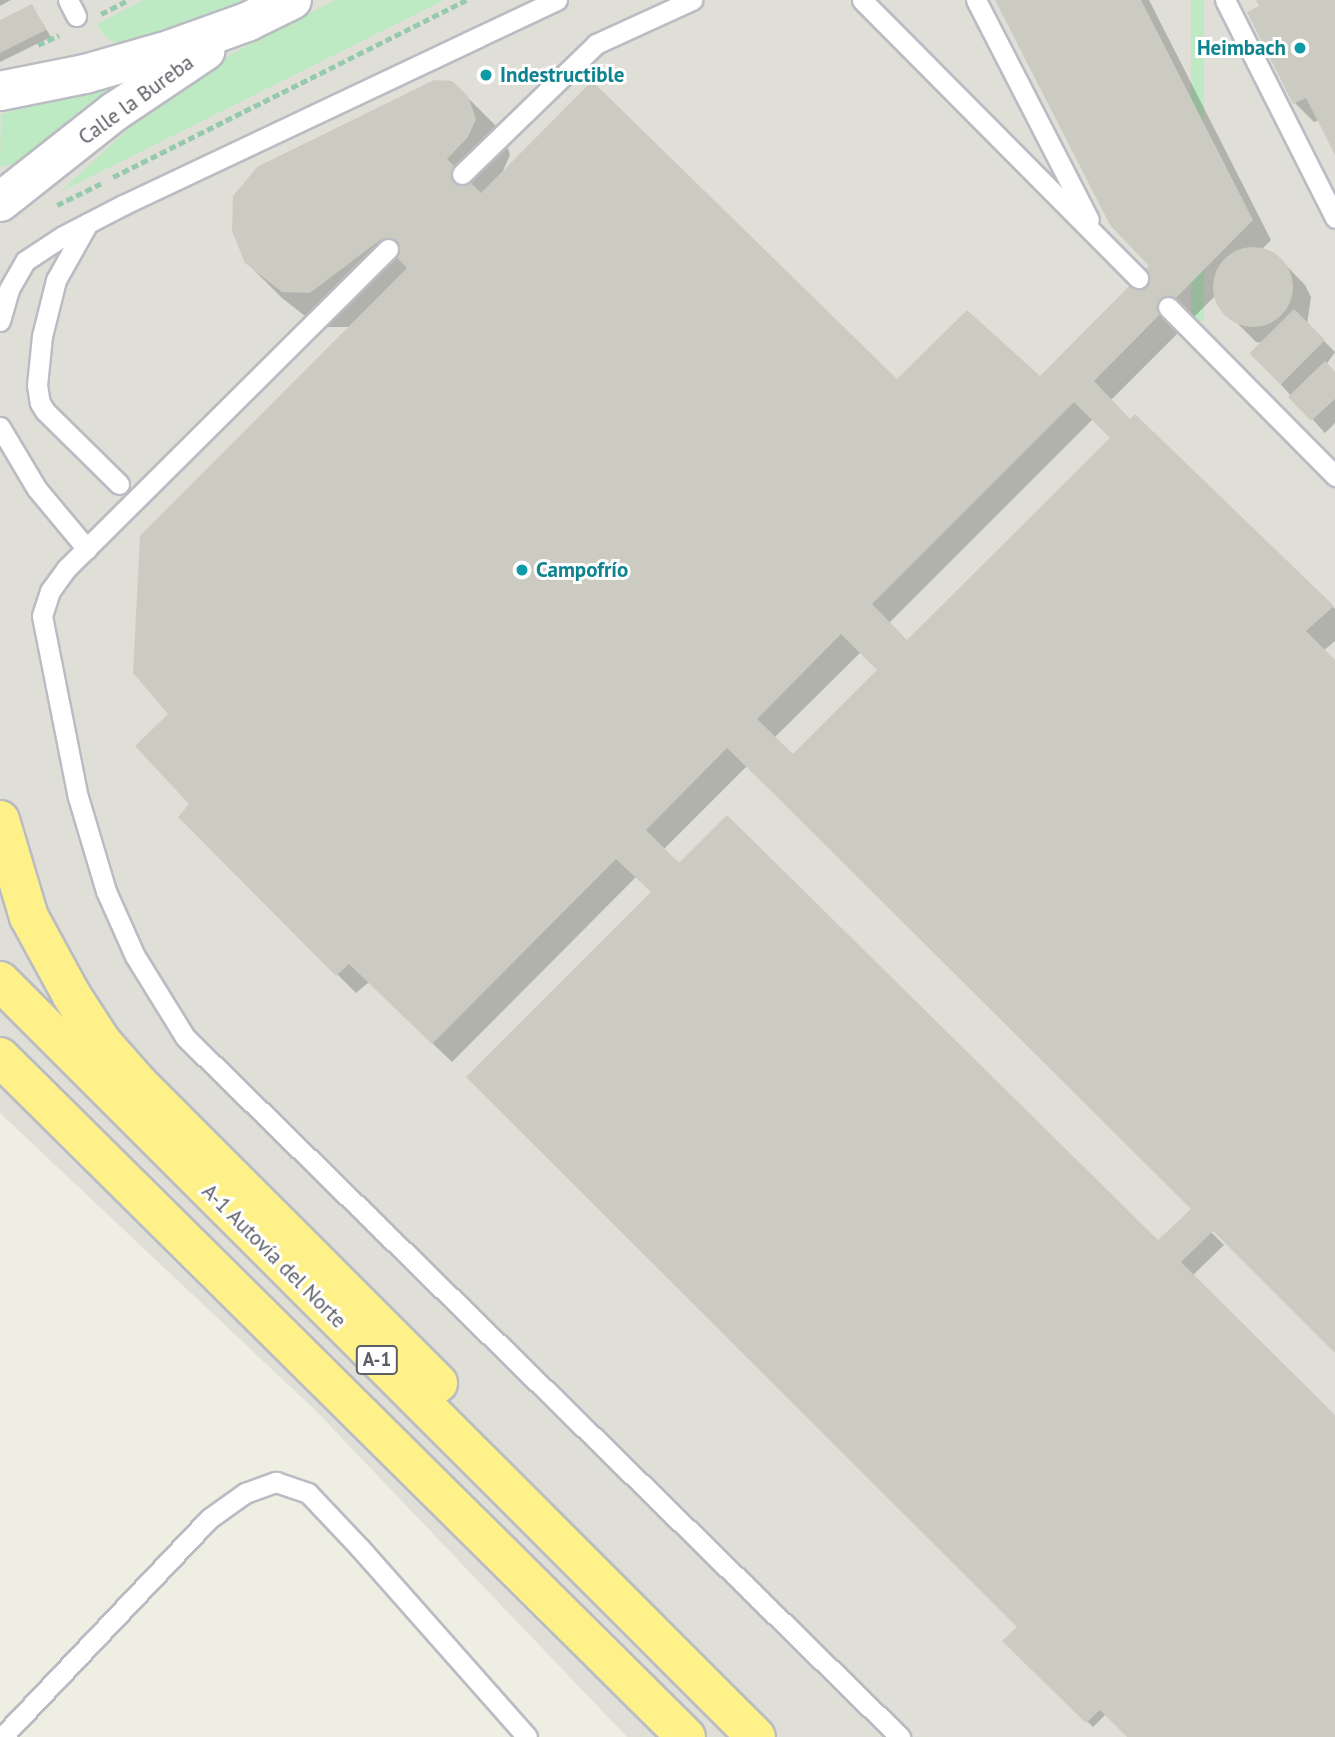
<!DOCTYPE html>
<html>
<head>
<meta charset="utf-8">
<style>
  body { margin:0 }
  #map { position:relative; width:1335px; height:1737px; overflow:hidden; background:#efeee3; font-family:"PT Sans",sans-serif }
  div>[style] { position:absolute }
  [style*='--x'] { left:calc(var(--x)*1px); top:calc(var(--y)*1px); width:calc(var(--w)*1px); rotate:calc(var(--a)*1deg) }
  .industrial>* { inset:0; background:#dfdfd7 }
  .green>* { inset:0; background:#bde9c3; transform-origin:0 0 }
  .shadow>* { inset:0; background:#0003 }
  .building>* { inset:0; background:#cccbc2; transform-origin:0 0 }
  .round { border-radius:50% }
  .path>* { height:4.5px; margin-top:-2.25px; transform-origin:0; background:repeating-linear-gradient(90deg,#95caac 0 7px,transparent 0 10.5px) }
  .roads { filter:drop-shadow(2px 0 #babcc3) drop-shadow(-2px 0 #babcc3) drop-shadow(0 2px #babcc3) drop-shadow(0 -2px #babcc3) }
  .service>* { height:19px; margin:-9.5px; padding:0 9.5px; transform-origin:9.5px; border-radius:9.5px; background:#fff }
  .minor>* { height:38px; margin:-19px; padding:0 19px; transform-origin:19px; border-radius:19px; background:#fff }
  .motorway>* { height:38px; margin:-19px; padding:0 19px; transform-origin:19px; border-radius:19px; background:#fff189 }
  .dots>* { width:19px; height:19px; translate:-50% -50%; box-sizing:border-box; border:4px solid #fff; border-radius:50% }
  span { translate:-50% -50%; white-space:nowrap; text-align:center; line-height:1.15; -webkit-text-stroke:6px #fff; paint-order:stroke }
  .shield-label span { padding:2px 5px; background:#fff; border:2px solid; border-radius:5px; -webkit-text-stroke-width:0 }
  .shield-label { font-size:19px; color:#5b5e65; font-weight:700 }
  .culture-label { font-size:21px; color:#0d838f; font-weight:700 }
  .right { translate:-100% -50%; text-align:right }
  .left { translate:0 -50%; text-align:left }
  .street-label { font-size:21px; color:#5b5e65 }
</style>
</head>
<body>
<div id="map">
  <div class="industrial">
    <div style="clip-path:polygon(0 0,1335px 0,1335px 1737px,627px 1737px,315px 1410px,0 1113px)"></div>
  </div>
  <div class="green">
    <div style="clip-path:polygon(144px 0,258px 0,126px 44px,111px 41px,103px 34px,97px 24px)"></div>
    <div style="clip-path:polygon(335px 0,444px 0,60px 192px,159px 101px,228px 56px)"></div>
    <div style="left:1191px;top:0;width:13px;height:321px"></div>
    <div style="clip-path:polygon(144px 74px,25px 162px,0 167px,1px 114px,94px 91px)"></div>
  </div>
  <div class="shadow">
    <div style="clip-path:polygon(0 0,11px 0,0 6px)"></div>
    <div style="clip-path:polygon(evenodd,997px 0,1149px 0,1271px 240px,1262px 249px,1276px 255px,1305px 285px,1311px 297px,1307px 324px,1335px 352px,1326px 365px,1335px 374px,1335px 423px,1325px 433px,1252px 353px,1262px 343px,1256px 342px,1218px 304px,1215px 296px,1111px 400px,1131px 421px,1135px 417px,1335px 609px,1335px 641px,1323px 651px,1335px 663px,1335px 1350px,747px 766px,663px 850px,1158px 1242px,1191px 1212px,1224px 1245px,1192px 1276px,1335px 1418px,1335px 1737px,1129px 1737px,1106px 1714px,1093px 1727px,1005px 1641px,1019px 1627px,653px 892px,636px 877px,452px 1062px,369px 982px,356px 993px,180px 817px,192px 804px,170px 714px,350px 327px,319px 327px,282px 298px,246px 262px,467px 97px,503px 133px,510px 155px,502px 173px,897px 382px,1040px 379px,1152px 266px,997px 0,1093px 419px,1113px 439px,907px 643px,889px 623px,1093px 419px,997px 0,861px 652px,880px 670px,793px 757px,774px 738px,861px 652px)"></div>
    <div style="clip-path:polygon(1258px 0,1335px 0,1335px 151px,1319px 120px,1314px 122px,1295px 103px,1249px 13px,1261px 6px)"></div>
    <div style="clip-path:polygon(32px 6px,51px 37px,0 62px,0 22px)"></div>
  </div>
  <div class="building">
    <div style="clip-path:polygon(evenodd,995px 0,1141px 0,1253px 220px,1094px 381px,1130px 419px,1135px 414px,1334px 606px,1306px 631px,1335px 660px,1335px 1353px,1213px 1231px,1181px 1262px,1335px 1415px,1335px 1737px,1127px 1737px,1100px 1710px,1086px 1723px,1002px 1641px,1017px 1627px,466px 1077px,651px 892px,616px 859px,432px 1044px,349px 964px,336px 976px,178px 817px,189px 804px,135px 746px,168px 714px,133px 673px,140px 536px,407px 268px,380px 240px,310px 293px,282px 292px,245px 263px,232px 231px,233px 196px,257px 167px,434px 80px,452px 81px,468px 96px,476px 119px,468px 137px,447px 159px,481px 193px,592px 81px,897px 379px,967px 310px,1040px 376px,1149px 266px,1110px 225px,995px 0,1074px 402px,1110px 438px,907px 640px,872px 604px,1074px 402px,995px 0,841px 634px,877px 670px,793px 754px,757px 719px,841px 634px,995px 0,727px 748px,763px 783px,1191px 1209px,1158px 1240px,727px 815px,679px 863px,646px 830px,727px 748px)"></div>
    <div style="clip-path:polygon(1256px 0,1335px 0,1335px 155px,1306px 98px,1293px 104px,1247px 12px,1259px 6px)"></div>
    <div style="clip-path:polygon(32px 4px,46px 30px,0 53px,0 20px)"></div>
    <div class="round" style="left:1213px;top:247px;width:80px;height:80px"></div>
    <div style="left:1294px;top:309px;width:44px;height:63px;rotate:45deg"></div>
    <div style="clip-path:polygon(1325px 361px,1335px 372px,1335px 399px,1311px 421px,1288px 397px)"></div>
  </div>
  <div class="path">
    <div style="--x:101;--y:14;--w:30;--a:-27"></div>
    <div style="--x:38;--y:45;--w:23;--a:-25"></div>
    <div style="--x:113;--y:177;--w:395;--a:-26.6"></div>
    <div style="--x:57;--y:205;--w:50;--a:-26.1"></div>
  </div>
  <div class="roads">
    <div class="service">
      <div style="--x:68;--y:0;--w:18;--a:63"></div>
      <div style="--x:862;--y:0;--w:392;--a:45.2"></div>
      <div style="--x:976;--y:0;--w:247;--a:62.8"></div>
      <div style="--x:1225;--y:0;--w:244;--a:63.2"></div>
      <div style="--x:462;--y:174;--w:187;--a:-44.1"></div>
      <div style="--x:596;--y:44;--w:106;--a:-24.6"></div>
      <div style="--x:88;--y:223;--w:65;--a:119.3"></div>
      <div style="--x:56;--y:280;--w:58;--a:104"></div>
      <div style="--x:42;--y:336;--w:49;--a:95.8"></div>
      <div style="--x:37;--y:385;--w:18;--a:81"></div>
      <div style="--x:40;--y:403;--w:9;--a:58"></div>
      <div style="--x:45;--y:411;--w:104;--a:44.6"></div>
      <div style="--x:388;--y:249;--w:454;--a:135.2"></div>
      <div style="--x:66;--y:569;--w:27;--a:126"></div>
      <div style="--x:50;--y:591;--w:26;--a:108"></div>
      <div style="--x:42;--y:616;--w:185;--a:78.8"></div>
      <div style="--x:78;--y:797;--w:98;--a:73.4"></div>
      <div style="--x:106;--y:891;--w:71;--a:66"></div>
      <div style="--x:135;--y:956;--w:95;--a:58.3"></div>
      <div style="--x:185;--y:1037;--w:1001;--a:44.39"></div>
      <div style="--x:1168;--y:307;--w:238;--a:45.3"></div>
      <div style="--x:0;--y:321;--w:33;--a:-74"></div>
      <div style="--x:9;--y:289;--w:32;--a:-60"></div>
      <div style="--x:25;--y:261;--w:45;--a:-33.3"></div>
      <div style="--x:63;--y:236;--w:68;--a:-27.3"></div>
      <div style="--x:123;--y:205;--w:480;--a:-25.3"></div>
      <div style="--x:0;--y:427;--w:72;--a:59.2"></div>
      <div style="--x:37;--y:489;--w:78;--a:50.2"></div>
      <div style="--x:2;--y:1737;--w:302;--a:-46.5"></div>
      <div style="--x:210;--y:1518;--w:43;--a:-35.5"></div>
      <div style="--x:245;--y:1493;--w:33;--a:-20"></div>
      <div style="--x:276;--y:1482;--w:34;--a:19"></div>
      <div style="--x:308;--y:1493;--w:76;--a:46.6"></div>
      <div style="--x:360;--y:1548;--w:252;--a:48.5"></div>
    </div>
    <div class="minor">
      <div style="--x:0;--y:91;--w:87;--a:-11.3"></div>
      <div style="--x:85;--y:74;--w:91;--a:-16"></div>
      <div style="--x:172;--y:49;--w:80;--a:-19.8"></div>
      <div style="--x:247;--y:22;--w:50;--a:-26.1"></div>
      <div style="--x:0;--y:202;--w:145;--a:-38.3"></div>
      <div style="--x:114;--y:112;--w:110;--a:-33.8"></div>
    </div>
    <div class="motorway">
      <div style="--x:0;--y:820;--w:101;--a:73.4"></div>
      <div style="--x:29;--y:917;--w:90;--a:61.4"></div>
      <div style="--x:72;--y:996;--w:55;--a:56.9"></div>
      <div style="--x:102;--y:1042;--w:56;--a:48.6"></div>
      <div style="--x:139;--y:1084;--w:423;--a:45"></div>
      <div style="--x:0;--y:981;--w:1069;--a:45"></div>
      <div style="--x:0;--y:1057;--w:966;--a:44.75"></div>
    </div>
  </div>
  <div class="dots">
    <div style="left:1300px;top:48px;background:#0f9aa8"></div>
    <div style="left:486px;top:75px;background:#0f9aa8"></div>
    <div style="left:522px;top:570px;background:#0f9aa8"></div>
  </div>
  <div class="shield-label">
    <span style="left:377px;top:1360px">A-1</span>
  </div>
  <div class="culture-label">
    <span class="right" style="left:1286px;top:48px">Heimbach</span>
    <span class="left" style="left:500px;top:75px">Indestructible</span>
    <span class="left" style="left:536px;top:570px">Campofrío</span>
  </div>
  <div class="street-label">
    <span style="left:136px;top:100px;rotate:-36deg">Calle la Bureba</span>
    <span style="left:274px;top:1256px;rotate:45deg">A-1 Autovía del Norte</span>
  </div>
</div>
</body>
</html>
